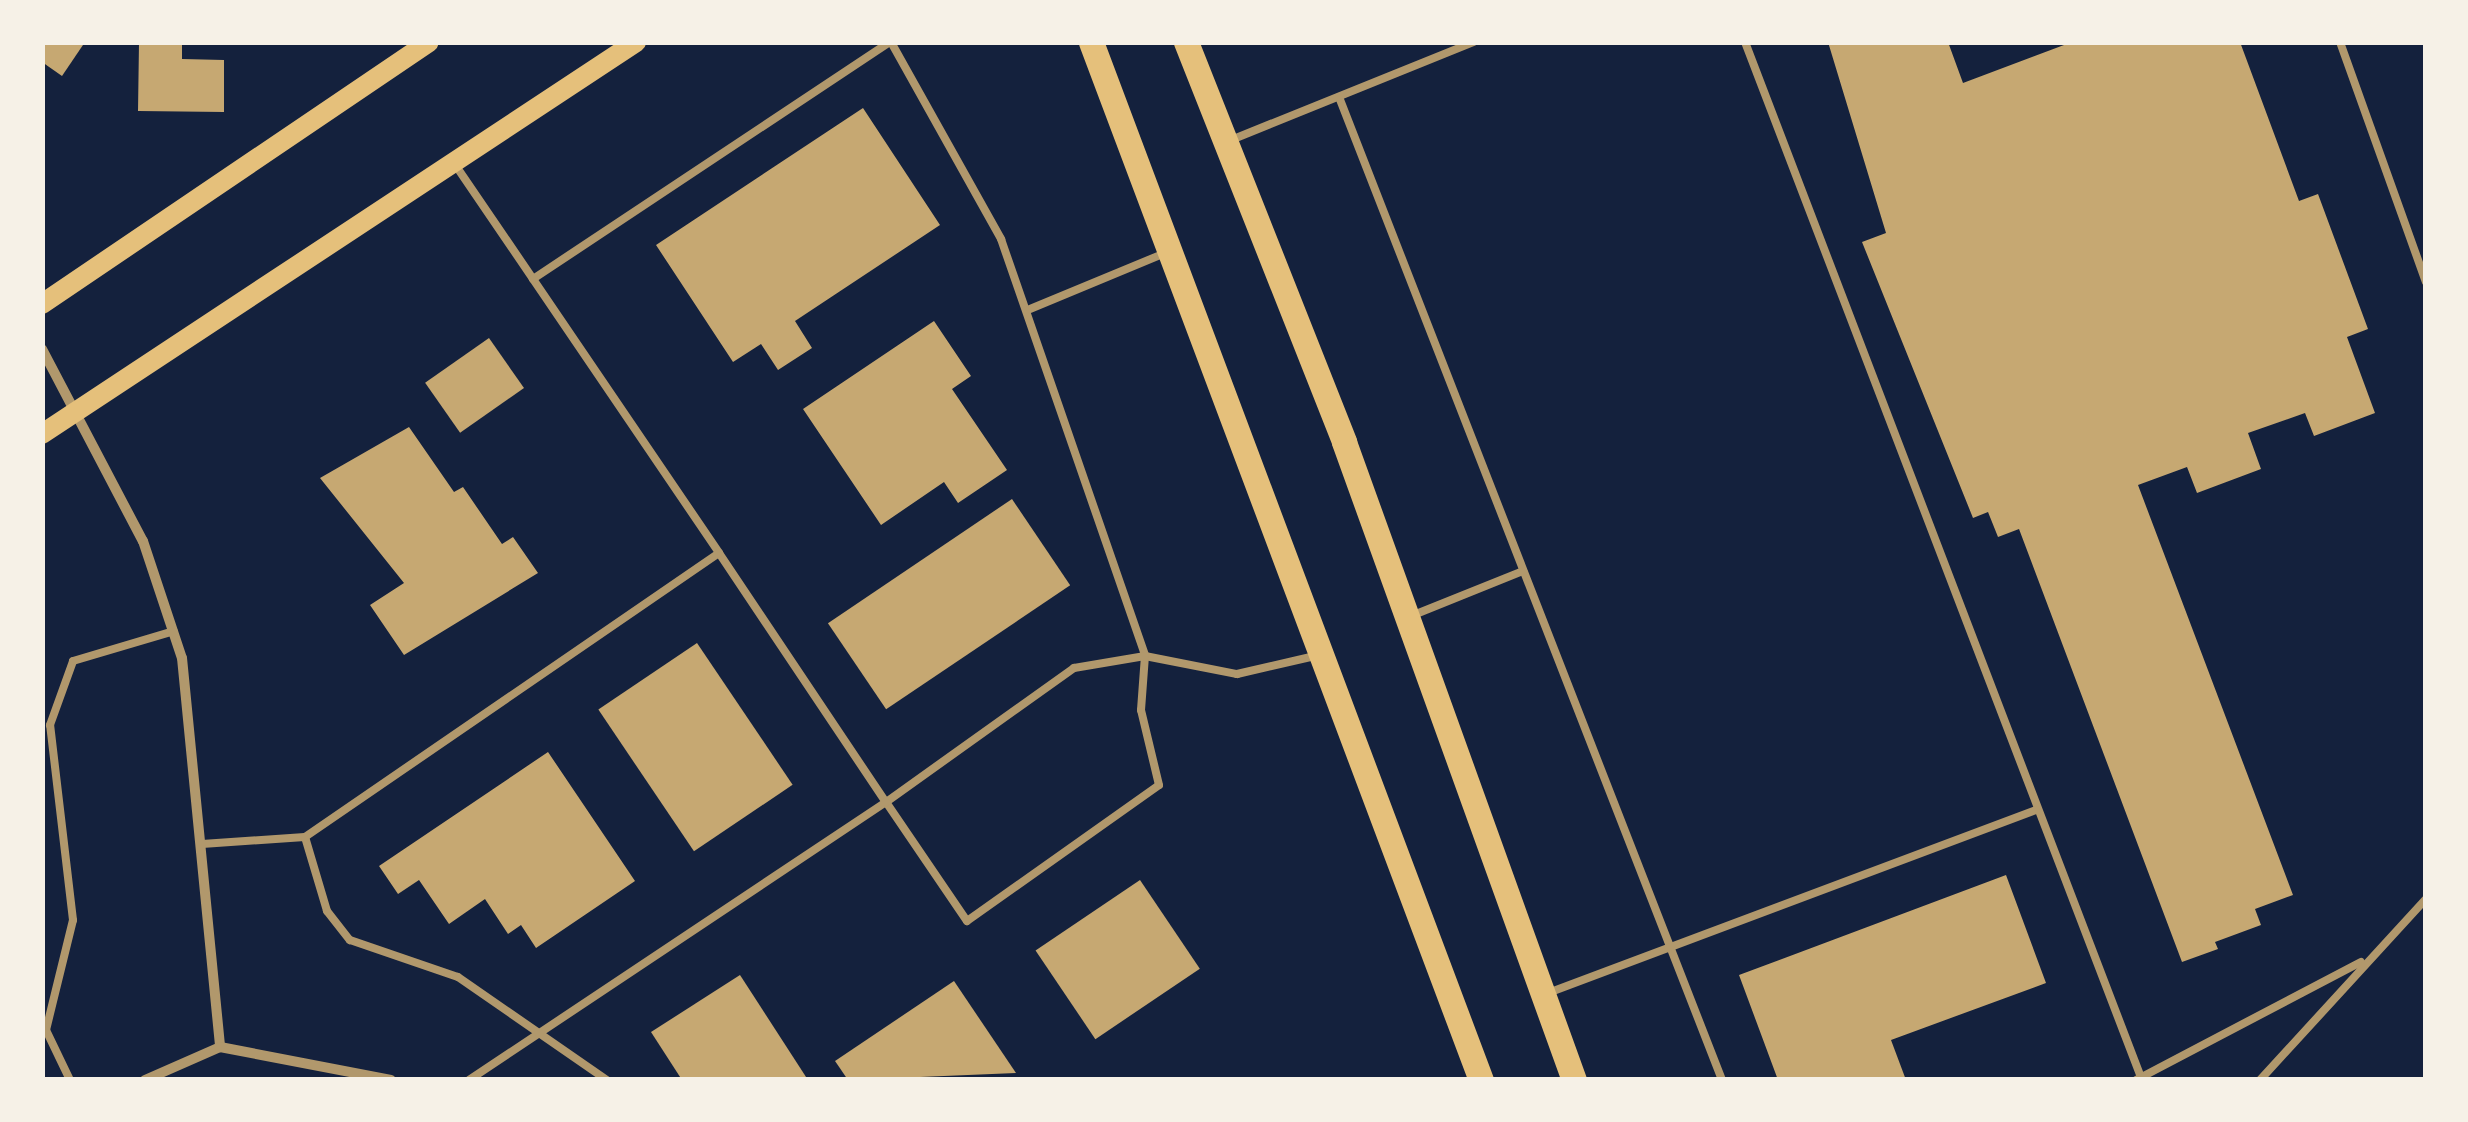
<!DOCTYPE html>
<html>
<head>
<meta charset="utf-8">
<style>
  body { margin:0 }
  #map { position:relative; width:2468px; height:1122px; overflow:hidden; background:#14213d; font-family:Mulish,sans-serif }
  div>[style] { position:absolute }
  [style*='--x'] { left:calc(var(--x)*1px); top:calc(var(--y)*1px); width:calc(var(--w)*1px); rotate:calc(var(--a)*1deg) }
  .building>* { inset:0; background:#c6a872; transform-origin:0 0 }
  .service>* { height:8px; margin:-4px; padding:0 4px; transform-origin:4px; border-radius:4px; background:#b1986c }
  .minor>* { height:10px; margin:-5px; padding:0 5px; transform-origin:5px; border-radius:5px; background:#b1986c }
  .secondary>* { height:20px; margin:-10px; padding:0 10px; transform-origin:10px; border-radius:10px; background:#e5c07b }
  .primary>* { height:25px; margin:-12.5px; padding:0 12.5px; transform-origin:12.5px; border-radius:12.5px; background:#e5c07b }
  span { translate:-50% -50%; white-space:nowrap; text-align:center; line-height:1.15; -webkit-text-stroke:8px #f6f1e7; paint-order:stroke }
  .frame { position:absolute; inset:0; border:45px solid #f6f1e7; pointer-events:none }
</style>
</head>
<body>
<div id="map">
  <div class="building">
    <div style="clip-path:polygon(42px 42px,85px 42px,62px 76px,42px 62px)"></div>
    <div style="clip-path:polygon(139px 42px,182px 42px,182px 59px,224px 60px,224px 112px,138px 111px)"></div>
    <div style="clip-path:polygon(1828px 42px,1948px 42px,1963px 83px,2072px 42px,2240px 42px,2299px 201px,2318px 194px,2368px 329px,2347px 337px,2375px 413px,2314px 436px,2305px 413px,2248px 433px,2261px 469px,2197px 493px,2187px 467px,2138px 485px,2293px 895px,2255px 909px,2261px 925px,2215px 942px,2218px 949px,2182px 962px,2019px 529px,1998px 537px,1988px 512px,1973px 518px,1862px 242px,1886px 233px)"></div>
    <div style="clip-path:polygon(863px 108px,940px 225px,795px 321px,812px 348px,778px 370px,761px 344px,733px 362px,656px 245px)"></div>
    <div style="clip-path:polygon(934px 321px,971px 376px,952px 389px,1007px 470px,958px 503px,944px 482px,881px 525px,803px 409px)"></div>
    <div style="left:489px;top:338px;width:61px;height:78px;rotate:55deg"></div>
    <div style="clip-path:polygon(409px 427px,454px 492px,463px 487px,502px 544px,513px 537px,538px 573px,404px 655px,370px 605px,404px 583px,320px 478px)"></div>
    <div style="left:1012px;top:499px;width:104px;height:222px;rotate:56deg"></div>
    <div style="left:697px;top:643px;width:171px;height:119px;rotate:56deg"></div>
    <div style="clip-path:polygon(548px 752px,635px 881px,536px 948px,521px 925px,508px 934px,485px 899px,449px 924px,419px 880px,398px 894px,379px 866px)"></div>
    <div style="clip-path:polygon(2006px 875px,2046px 983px,1891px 1040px,1906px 1080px,1778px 1080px,1739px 975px)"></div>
    <div style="left:1140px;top:880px;width:107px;height:126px;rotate:56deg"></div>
    <div style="clip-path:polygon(740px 975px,808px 1080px,682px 1080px,651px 1032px)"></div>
    <div style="clip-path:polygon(954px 981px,1016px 1073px,848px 1080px,835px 1061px)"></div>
  </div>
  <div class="service">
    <div style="--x:891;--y:42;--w:226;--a:60.8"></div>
    <div style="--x:1001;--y:239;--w:441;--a:70.9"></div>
    <div style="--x:1145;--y:656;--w:94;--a:11.1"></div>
    <div style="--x:1237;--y:674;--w:80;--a:-13"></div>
    <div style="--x:1745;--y:42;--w:1111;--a:69.07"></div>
    <div style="--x:2340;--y:42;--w:255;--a:70.3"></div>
    <div style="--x:1339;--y:97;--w:1055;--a:68.71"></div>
    <div style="--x:1231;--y:140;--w:262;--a:-22"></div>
    <div style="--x:454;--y:163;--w:140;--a:55.7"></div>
    <div style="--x:533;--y:279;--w:331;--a:55.8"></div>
    <div style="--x:719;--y:553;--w:300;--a:56.2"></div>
    <div style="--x:886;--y:802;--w:144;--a:55.8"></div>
    <div style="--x:967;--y:921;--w:235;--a:-35.3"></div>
    <div style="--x:1159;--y:785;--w:77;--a:-103.5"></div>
    <div style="--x:1141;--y:710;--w:54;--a:-85.8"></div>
    <div style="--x:1145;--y:656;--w:72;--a:170.4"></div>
    <div style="--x:1074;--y:668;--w:231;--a:144.5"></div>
    <div style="--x:886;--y:802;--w:501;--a:146.31"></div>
    <div style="--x:533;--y:279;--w:429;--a:-33.6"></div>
    <div style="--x:1030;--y:309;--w:146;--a:-22.5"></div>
    <div style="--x:1411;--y:616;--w:121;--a:-21.9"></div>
    <div style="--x:305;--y:837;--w:77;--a:73.4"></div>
    <div style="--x:327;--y:911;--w:37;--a:52"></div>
    <div style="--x:350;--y:940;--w:114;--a:18.9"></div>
    <div style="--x:458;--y:977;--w:181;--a:34.7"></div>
    <div style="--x:202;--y:844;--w:103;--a:-3.9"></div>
    <div style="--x:305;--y:837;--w:502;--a:-34.45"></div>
    <div style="--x:1548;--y:993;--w:521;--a:-20.56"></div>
    <div style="--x:70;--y:1080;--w:55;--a:-115.6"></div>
    <div style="--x:46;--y:1030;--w:113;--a:-76.2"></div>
    <div style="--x:73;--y:920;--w:196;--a:-96.7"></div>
    <div style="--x:50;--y:725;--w:68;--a:-70.2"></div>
    <div style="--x:73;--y:661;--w:105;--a:-16.5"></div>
    <div style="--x:2136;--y:1080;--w:254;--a:-27.7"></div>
    <div style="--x:2260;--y:1080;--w:246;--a:-47.5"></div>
  </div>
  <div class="minor">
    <div style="--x:42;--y:349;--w:217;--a:62.3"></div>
    <div style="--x:143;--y:541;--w:123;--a:71.6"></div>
    <div style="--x:182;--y:658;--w:391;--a:84.4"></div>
    <div style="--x:220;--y:1047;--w:174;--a:10.9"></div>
    <div style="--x:145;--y:1080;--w:82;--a:-23.7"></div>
  </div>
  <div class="secondary">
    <div style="--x:42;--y:304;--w:467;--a:-34.1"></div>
    <div style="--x:42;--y:434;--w:712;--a:-33.42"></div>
  </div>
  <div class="primary">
    <div style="--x:1091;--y:42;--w:1109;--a:69.41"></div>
    <div style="--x:1186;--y:42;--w:430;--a:68.4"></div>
    <div style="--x:1344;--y:442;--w:678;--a:70.18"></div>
  </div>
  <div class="frame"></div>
</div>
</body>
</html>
